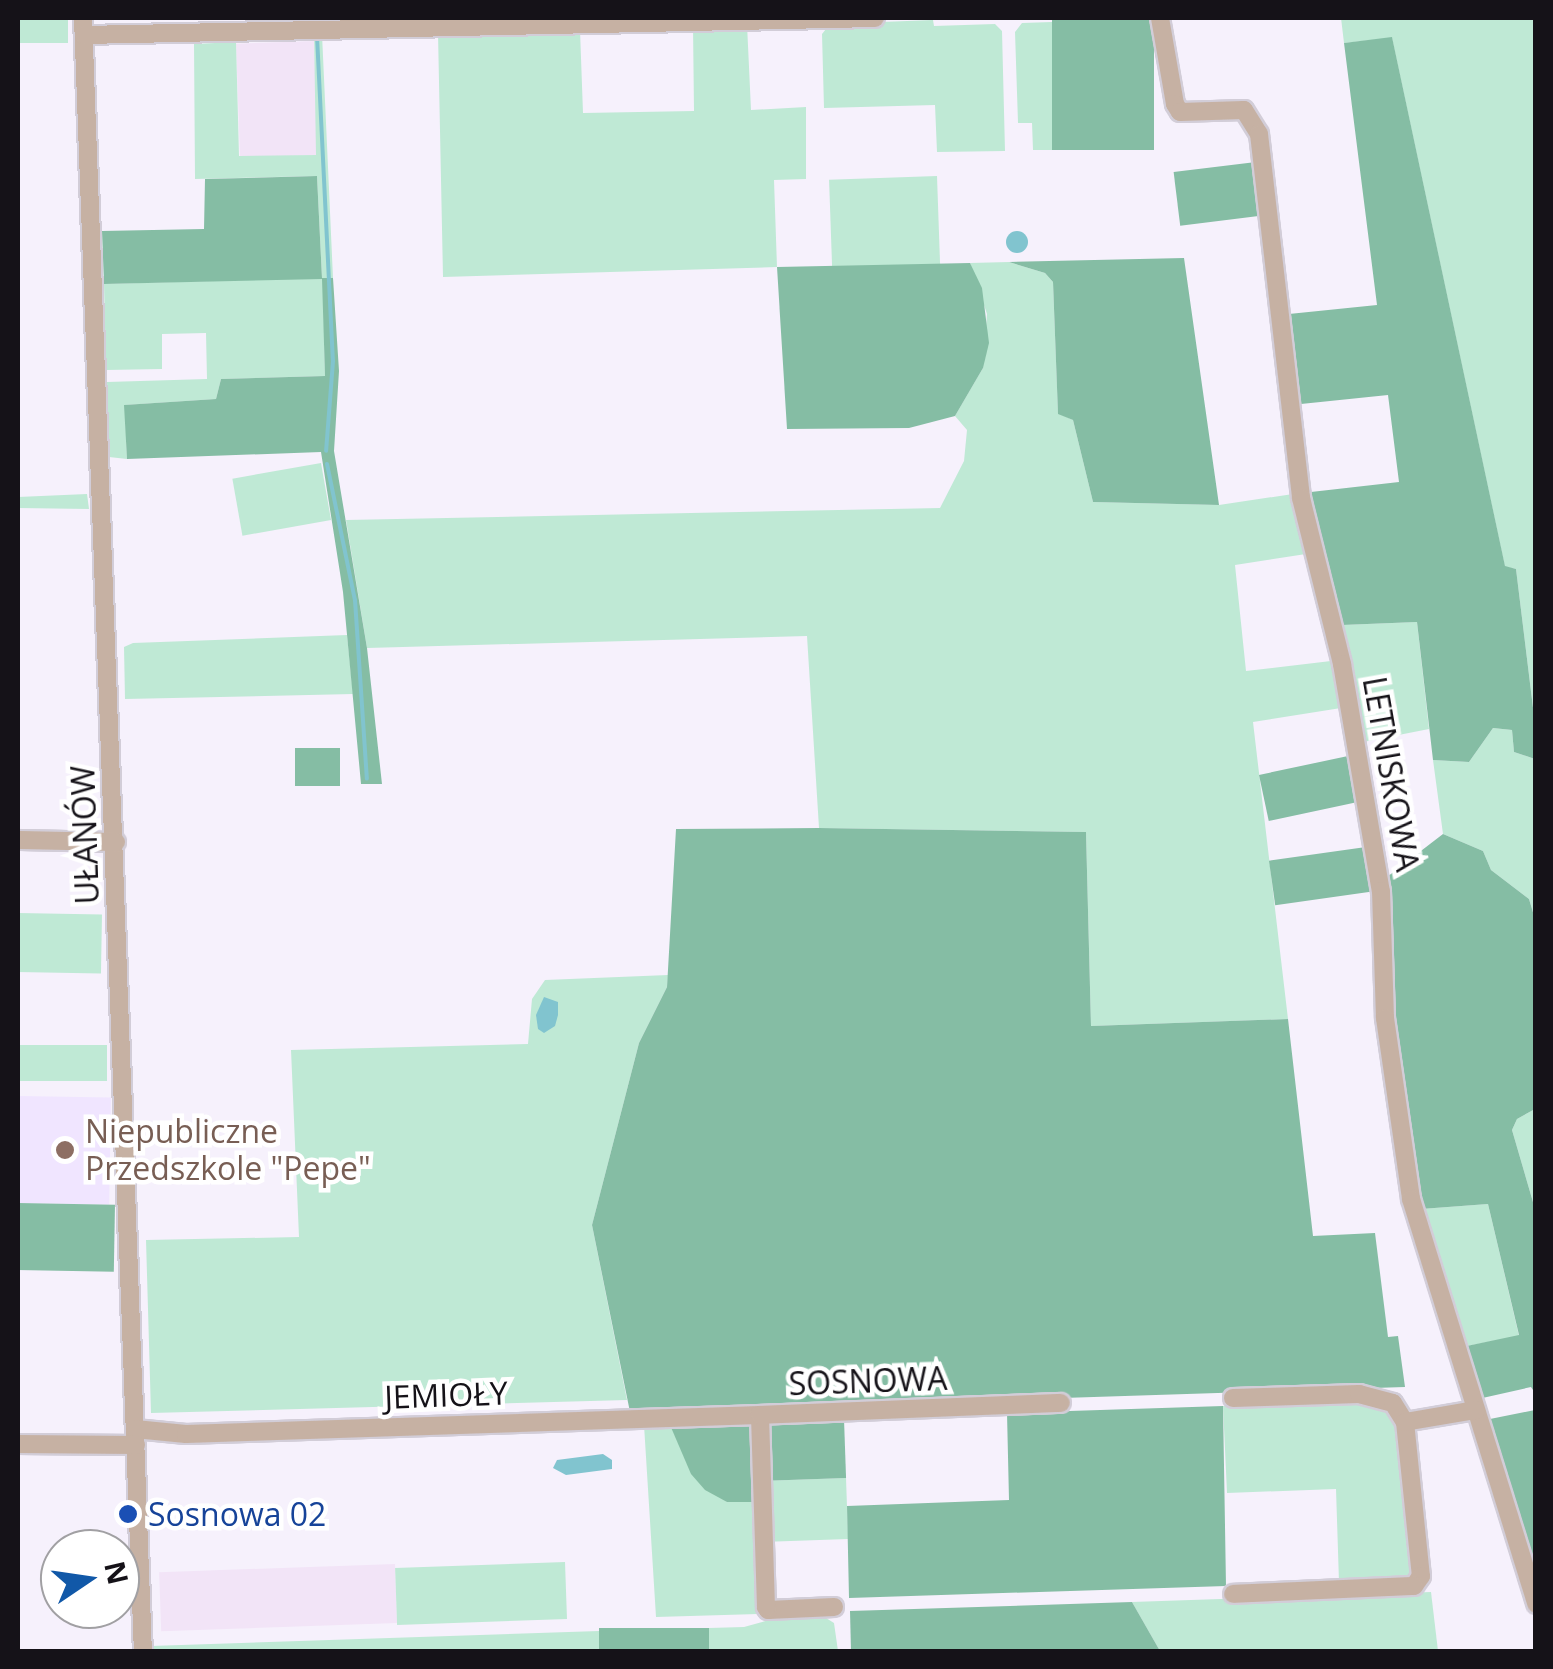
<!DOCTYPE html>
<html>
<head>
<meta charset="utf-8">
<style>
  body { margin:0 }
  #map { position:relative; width:1553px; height:1669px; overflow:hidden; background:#f6f1fc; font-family:"Open Sans",sans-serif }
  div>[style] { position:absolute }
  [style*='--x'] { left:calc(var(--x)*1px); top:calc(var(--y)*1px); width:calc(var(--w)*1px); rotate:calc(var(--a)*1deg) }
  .industrial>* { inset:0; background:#f2e4f7; transform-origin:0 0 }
  .built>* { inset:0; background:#f0e5ff; transform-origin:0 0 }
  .green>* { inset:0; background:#bfe9d5; transform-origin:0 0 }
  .forest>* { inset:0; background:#85bda4; transform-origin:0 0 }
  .water>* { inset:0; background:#81c4cf }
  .round { border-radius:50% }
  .stream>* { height:4px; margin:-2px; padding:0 2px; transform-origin:2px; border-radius:2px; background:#81c4cf }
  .roads { filter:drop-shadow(2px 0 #d2cdd8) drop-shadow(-2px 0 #d2cdd8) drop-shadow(0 2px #d2cdd8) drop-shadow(0 -2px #d2cdd8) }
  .minor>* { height:18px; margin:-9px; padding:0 9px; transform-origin:9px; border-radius:9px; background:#c6b1a3 }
  .dots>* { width:28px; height:28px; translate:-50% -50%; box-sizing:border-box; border:5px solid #fff; border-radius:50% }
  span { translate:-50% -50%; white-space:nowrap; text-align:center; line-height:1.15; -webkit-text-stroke:9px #fff; paint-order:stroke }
  .street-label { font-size:32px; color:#151218 }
  .education-label { font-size:32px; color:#785e54 }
  .left { translate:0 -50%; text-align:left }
  .transit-label { font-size:32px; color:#164399 }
  .frame { position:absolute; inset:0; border:20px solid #151218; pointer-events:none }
  .north { position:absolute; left:40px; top:1529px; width:100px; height:100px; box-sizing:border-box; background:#fff; border:2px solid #a1a0a3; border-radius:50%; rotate:77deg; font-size:28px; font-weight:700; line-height:40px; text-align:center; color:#151218 }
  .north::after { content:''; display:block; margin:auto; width:35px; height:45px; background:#1158a8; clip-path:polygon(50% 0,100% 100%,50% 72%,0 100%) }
</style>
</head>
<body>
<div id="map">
  <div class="industrial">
    <div style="left:314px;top:41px;width:114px;height:78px;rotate:88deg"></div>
    <div style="left:395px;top:1564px;width:59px;height:236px;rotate:88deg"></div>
  </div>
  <div class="built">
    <div style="left:18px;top:1096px;width:93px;height:107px;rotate:1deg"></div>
  </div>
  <div class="green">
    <div style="left:18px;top:18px;width:50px;height:25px"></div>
    <div style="clip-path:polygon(273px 18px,656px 18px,273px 26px)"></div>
    <div style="clip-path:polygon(1341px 18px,1535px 18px,1535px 724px,1516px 569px,1505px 567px,1392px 38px,1344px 43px)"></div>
    <div style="clip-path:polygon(933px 20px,934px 26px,995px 24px,1002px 31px,1005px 151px,937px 152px,935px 105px,824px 108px,822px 34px,830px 24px)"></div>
    <div style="clip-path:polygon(1052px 22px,1056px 150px,1033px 150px,1032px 123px,1018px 123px,1015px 32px,1022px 23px)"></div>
    <div style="clip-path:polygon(747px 24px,751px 110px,806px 107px,806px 179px,774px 180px,777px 267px,443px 277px,438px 33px,580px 30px,583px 113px,694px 111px,693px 26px)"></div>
    <div style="clip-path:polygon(322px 34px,333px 278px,323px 278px,325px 376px,221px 379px,216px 399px,125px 405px,127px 459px,109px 457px,107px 382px,207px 379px,206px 333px,162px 334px,162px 369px,106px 370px,104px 284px,322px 278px,317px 176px,195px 179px,194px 44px,236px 42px,239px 156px,316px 155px,314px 35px)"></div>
    <div style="left:937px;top:176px;width:88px;height:108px;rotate:88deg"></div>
    <div style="clip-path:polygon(1009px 262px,1045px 273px,1053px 282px,1058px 413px,1073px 420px,1093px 502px,1219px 505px,1293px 494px,1306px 554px,1235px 565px,1246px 671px,1331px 661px,1341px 708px,1253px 722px,1288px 1019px,1091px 1026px,1086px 832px,819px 828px,807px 636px,367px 648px,346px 520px,940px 508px,964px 461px,967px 430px,955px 416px,983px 368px,987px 314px,970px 263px)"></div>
    <div style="left:321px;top:463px;width:58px;height:90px;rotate:80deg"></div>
    <div style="clip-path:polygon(87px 494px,89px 509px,18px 508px,18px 497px)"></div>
    <div style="clip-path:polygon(1417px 622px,1429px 729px,1363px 742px,1342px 625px)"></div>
    <div style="clip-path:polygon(347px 635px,353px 694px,125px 699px,124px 647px,133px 643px)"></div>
    <div style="clip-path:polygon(1493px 728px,1512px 730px,1514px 752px,1535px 759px,1535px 919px,1529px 899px,1491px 870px,1483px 851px,1443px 834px,1433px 760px,1469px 762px)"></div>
    <div style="left:18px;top:913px;width:84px;height:59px;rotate:1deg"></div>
    <div style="clip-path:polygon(668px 975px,667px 987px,639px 1043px,592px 1225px,627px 1400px,151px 1413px,146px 1240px,299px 1237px,291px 1050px,528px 1044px,532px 999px,545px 980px)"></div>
    <div style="left:18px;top:1045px;width:89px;height:36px"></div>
    <div style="clip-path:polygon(1535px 1109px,1535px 1209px,1512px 1130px,1517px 1119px)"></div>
    <div style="clip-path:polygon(1488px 1204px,1519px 1336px,1462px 1347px,1421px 1209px)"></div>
    <div style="clip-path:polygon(1373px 1400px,1397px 1424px,1415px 1573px,1409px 1579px,1339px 1582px,1336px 1489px,1227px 1493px,1223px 1406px)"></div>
    <div style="clip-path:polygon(644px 1425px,670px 1425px,681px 1446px,727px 1502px,755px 1502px,758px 1614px,656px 1617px)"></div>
    <div style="left:846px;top:1478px;width:61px;height:79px;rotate:88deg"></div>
    <div style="left:565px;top:1562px;width:57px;height:170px;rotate:88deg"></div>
    <div style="clip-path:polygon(1431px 1592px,1438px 1651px,1160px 1651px,1132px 1602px)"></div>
    <div style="clip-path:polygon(776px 1618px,826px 1618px,834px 1623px,838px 1651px,709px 1651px,709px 1628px,744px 1627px)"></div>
    <div style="clip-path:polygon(599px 1631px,600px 1651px,152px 1652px,151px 1646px)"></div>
  </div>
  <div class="forest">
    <div style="left:1052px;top:18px;width:102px;height:132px"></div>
    <div style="clip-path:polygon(1392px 37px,1505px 566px,1516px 569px,1535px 724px,1535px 759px,1514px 752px,1512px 730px,1493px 728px,1469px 762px,1433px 760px,1417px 622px,1342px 625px,1309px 503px,1311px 492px,1399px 482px,1388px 395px,1301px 404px,1289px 314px,1377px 305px,1344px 43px)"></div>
    <div style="left:1256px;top:162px;width:54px;height:83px;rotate:83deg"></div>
    <div style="clip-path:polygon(317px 176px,322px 278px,333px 278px,339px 371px,334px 451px,367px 648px,382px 784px,361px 784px,343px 592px,321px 452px,127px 459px,124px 405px,216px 399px,221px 379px,325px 376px,322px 279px,104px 284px,102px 231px,204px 229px,205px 179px)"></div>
    <div style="clip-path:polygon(1184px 258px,1219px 505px,1093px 502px,1073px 420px,1058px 414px,1053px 282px,1045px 273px,1009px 262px)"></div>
    <div style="clip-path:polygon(970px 263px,982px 288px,989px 343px,983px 368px,955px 416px,909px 428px,787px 429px,777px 267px)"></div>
    <div style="left:295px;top:748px;width:45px;height:38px"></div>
    <div style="left:1348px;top:756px;width:47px;height:91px;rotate:78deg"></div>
    <div style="clip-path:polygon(819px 828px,1086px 832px,1091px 1026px,1288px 1019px,1313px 1236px,1375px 1233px,1388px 1337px,1398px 1336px,1405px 1387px,630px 1412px,592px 1225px,639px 1043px,667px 987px,676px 829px)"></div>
    <div style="clip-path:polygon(1443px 834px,1483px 851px,1491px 870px,1529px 899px,1535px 919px,1535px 1109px,1517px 1119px,1512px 1130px,1535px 1209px,1535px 1393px,1531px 1387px,1478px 1399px,1462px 1347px,1519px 1335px,1488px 1204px,1421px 1209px,1392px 1001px,1387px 877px)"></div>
    <div style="left:1366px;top:847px;width:45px;height:98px;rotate:82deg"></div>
    <div style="left:18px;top:1203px;width:97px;height:67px;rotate:1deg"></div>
    <div style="clip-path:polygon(1223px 1406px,1226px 1586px,849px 1598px,847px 1506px,1009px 1500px,1007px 1413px)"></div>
    <div style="clip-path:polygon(1535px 1410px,1535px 1577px,1485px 1420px)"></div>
    <div style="left:844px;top:1419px;width:59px;height:79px;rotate:88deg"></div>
    <div style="clip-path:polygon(751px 1421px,755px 1502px,727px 1502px,705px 1490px,691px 1474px,670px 1425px)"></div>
    <div style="clip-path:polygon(1132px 1602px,1160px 1651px,851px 1651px,850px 1611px)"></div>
    <div style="left:709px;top:1628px;width:23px;height:110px;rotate:90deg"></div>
  </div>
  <div class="water">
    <div class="round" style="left:1006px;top:231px;width:22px;height:22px"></div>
    <div style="clip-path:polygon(544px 997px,558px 1002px,558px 1015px,555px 1026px,544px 1033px,538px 1029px,536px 1015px)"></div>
    <div style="clip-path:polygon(603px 1454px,612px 1460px,612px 1469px,566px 1475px,553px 1468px,557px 1460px)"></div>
  </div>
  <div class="stream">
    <div style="--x:317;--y:36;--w:325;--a:87.2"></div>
    <div style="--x:333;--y:361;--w:90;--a:94.4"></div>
    <div style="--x:327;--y:464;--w:139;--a:78.4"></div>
    <div style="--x:355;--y:600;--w:179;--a:86.2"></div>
  </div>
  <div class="roads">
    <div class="minor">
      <div style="--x:83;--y:18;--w:1635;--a:87.9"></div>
      <div style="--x:1160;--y:18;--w:87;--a:80.1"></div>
      <div style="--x:1175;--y:104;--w:9;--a:58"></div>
      <div style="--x:1180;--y:112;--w:64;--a:-1.8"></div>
      <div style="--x:1244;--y:110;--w:28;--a:58"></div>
      <div style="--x:1259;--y:134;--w:366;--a:83.4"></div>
      <div style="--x:1301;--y:498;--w:171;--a:76.1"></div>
      <div style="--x:1342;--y:664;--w:230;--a:80.3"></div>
      <div style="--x:1381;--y:891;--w:127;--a:88.2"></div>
      <div style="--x:1385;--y:1018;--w:183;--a:81.8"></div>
      <div style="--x:1411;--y:1199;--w:424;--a:72.8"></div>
      <div style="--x:84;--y:35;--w:791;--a:-1.23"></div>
      <div style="--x:18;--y:840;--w:98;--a:1.2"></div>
      <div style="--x:1233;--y:1398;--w:126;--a:-1.8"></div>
      <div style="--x:1359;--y:1394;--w:35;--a:15"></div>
      <div style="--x:1393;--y:1403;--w:22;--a:58"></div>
      <div style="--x:1405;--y:1422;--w:155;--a:84.1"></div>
      <div style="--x:1421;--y:1576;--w:12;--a:125"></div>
      <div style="--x:1414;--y:1586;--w:181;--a:177.5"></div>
      <div style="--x:1405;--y:1422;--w:72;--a:-9.6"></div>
      <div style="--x:135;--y:1429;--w:51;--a:5.6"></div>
      <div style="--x:186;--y:1434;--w:574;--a:-1.9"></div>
      <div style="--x:18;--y:1444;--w:118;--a:0.5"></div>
      <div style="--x:834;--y:1607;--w:66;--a:177.4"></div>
      <div style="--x:768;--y:1610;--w:4;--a:-124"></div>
      <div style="--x:766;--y:1607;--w:192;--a:-91.8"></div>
      <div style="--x:760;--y:1415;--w:301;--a:-2.3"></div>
    </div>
  </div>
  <div class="dots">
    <div style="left:65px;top:1150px;background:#8d6e63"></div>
    <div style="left:128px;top:1514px;background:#1a4fb4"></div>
  </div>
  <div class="street-label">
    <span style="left:1391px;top:774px;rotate:80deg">LETNISKOWA</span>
    <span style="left:85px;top:835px;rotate:-92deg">UŁANÓW</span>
    <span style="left:868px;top:1381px;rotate:-2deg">SOSNOWA</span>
    <span style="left:446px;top:1395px;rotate:-2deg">JEMIOŁY</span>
  </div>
  <div class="education-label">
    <span class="left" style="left:85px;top:1150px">Niepubliczne<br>Przedszkole "Pepe"</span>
  </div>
  <div class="transit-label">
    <span class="left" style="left:148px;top:1514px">Sosnowa 02</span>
  </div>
  <div class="frame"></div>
  <div class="north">N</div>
</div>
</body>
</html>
